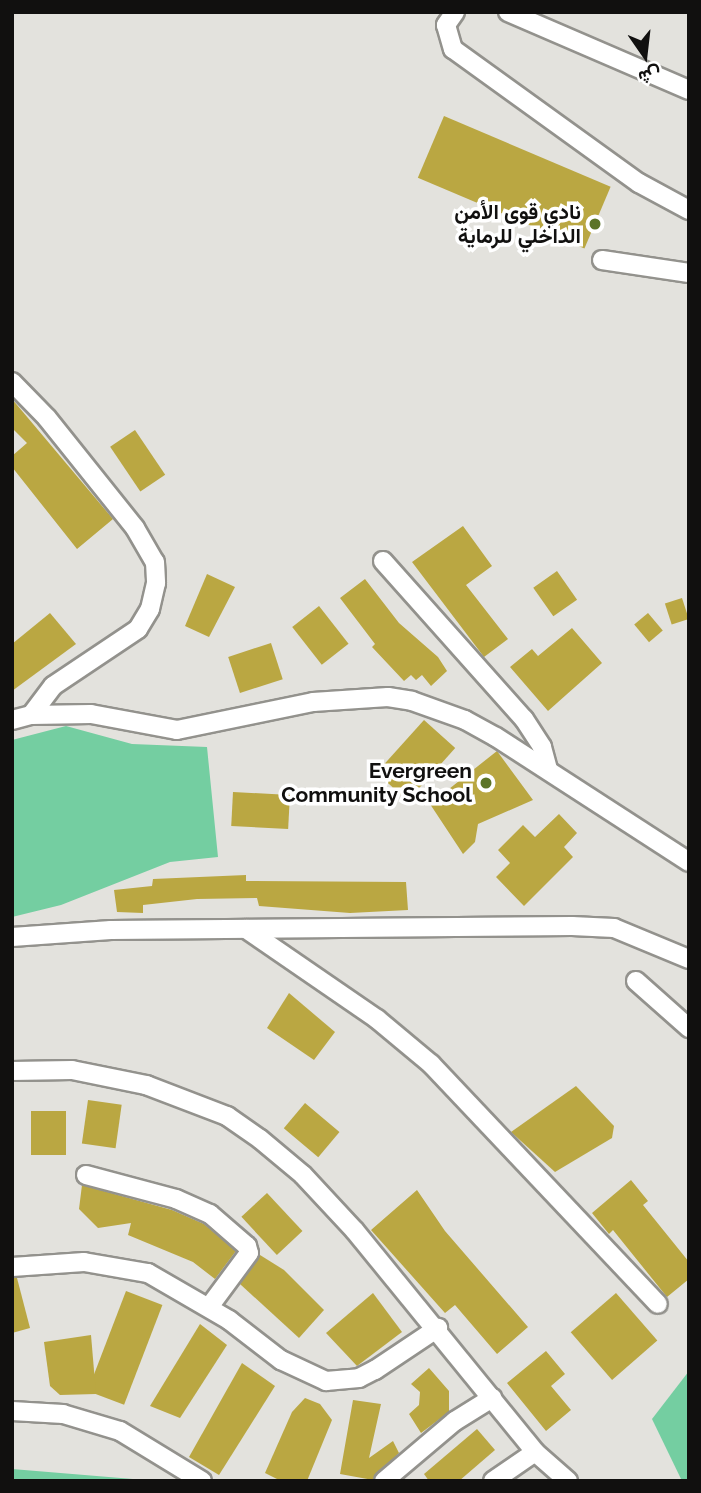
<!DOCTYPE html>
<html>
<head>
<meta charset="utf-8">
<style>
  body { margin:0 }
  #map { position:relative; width:701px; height:1493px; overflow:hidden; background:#e3e2dd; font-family:Raleway,Vazirmatn,sans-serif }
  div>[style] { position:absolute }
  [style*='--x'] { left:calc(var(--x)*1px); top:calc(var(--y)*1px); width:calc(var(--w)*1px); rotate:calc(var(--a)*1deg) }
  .green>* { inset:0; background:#74cea1 }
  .building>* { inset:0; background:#baa742; transform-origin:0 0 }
  .roads { filter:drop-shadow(2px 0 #93928d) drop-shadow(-2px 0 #93928d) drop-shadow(0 2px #93928d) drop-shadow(0 -2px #93928d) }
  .minor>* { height:18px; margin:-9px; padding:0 9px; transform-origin:9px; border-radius:9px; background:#fff }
  .dots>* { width:19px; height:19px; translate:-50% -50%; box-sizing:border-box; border:4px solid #fff; border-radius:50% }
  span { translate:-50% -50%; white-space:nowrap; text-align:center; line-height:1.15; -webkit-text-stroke:7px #fff; paint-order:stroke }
  .poi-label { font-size:21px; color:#11100f; font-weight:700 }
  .right { translate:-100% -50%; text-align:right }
  .frame { position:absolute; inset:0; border:14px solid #11100f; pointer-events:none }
  .north { position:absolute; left:610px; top:21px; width:70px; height:70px; -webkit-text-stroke:5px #fff; paint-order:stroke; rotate:166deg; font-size:19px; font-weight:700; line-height:28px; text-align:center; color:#11100f }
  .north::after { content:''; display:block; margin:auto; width:24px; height:32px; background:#11100f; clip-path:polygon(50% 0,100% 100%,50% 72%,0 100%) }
</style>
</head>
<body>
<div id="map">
  <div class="green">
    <div style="clip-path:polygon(66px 726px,132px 744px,207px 747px,218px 857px,170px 862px,61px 905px,12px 917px,12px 740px)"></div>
    <div style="clip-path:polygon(689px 1371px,689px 1481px,682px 1481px,652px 1419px)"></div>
    <div style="clip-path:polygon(12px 1469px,157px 1481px,12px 1481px)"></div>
  </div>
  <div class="building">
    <div style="left:444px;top:116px;width:181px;height:67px;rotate:23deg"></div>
    <div style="clip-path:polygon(12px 399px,113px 519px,77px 549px,12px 467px,12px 456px,27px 443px,12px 428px)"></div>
    <div style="left:135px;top:430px;width:54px;height:30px;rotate:56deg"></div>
    <div style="clip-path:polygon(463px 526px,492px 566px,466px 585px,508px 639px,484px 657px,412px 562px)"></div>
    <div style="left:557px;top:571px;width:35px;height:29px;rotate:55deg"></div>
    <div style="clip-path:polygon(207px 574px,235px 587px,209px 637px,185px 626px)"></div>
    <div style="clip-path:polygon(365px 579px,399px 623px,438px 657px,447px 671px,431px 686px,422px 675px,416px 680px,411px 675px,404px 681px,372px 647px,375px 644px,340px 598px)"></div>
    <div style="left:682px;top:598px;width:22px;height:18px;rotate:72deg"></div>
    <div style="left:319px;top:606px;width:48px;height:34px;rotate:52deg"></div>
    <div style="clip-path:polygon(50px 613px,76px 644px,12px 691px,12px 644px)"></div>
    <div style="left:648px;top:613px;width:23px;height:18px;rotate:50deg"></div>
    <div style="clip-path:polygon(572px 628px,602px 663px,548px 711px,510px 667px,532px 649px,538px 656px)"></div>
    <div style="left:271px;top:643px;width:38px;height:45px;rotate:72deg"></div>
    <div style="left:424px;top:720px;width:42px;height:71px;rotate:42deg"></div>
    <div style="clip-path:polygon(497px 751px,533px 800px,478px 824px,475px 842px,463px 854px,430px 804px)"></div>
    <div style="left:233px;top:792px;width:57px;height:34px;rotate:3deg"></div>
    <div style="clip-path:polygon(559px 814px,577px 833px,564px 847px,573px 857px,524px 906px,496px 877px,510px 863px,498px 850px,523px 825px,535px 837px)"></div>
    <div style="clip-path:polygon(246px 875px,246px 881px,406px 882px,408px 910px,350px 913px,259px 906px,257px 898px,197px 899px,143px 905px,143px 913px,117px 912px,114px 890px,152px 886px,153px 879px)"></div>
    <div style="clip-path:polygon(289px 993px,335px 1032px,314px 1060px,267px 1028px)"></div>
    <div style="clip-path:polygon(576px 1086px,614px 1126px,612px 1138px,555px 1172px,511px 1132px)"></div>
    <div style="left:88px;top:1100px;width:34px;height:44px;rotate:8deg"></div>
    <div style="left:305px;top:1103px;width:45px;height:33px;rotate:40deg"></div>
    <div style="left:31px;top:1111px;width:35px;height:44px"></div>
    <div style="clip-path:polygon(631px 1180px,648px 1201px,643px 1205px,689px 1262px,689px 1279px,667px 1297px,613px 1230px,609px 1234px,592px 1213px)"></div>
    <div style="clip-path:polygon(82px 1185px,172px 1210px,204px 1224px,236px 1251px,215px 1279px,193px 1262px,128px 1235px,131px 1223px,98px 1228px,79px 1209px)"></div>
    <div style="clip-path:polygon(417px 1190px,445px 1231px,528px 1327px,497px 1354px,455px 1305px,445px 1313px,371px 1230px)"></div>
    <div style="left:267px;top:1193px;width:52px;height:35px;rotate:47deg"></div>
    <div style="clip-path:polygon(260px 1255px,284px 1270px,324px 1310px,299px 1338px,240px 1284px)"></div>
    <div style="clip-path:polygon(12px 1278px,17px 1278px,30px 1328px,12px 1333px)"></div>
    <div style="left:126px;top:1291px;width:39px;height:107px;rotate:21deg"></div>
    <div style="clip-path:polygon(373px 1293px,402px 1332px,357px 1366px,326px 1333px)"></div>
    <div style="left:616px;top:1293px;width:63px;height:60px;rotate:49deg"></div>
    <div style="clip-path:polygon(200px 1324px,227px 1345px,180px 1418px,150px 1406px)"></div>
    <div style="clip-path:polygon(91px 1335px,96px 1394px,60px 1395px,50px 1386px,44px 1342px)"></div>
    <div style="clip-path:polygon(546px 1351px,565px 1374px,551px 1386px,571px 1410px,546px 1431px,507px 1383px)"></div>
    <div style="clip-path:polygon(242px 1363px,275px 1386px,219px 1475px,189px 1457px)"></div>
    <div style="clip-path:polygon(429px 1368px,449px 1391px,449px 1412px,421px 1433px,409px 1414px,419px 1405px,420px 1392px,411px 1384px)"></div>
    <div style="clip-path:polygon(305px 1398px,320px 1404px,332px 1420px,307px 1481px,281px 1481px,265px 1473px,292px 1412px)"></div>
    <div style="clip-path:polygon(353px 1400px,381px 1404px,369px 1458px,393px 1441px,399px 1453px,373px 1480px,340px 1474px)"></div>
    <div style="clip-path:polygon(477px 1429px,495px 1450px,459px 1481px,429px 1481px,424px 1474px)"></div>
  </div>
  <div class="roads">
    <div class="minor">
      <div style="--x:455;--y:12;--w:16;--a:125"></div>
      <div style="--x:446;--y:25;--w:25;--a:74"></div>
      <div style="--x:453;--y:49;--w:229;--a:35.8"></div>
      <div style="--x:639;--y:183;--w:57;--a:28.4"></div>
      <div style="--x:508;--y:12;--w:197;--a:23.3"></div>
      <div style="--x:602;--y:260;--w:88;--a:8.5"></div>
      <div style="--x:12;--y:382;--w:50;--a:45.8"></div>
      <div style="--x:47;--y:418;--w:141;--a:51.3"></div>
      <div style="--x:135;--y:528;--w:39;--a:60"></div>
      <div style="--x:155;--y:562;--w:21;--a:87"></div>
      <div style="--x:156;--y:583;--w:27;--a:103"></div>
      <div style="--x:150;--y:609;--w:23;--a:121"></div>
      <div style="--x:138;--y:629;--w:102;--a:146.2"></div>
      <div style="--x:53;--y:686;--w:36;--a:127"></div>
      <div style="--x:383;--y:561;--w:212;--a:48.3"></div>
      <div style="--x:524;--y:719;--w:33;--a:57"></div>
      <div style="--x:542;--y:747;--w:24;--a:75"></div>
      <div style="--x:12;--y:720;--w:20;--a:-15"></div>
      <div style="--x:31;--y:715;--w:60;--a:-1"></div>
      <div style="--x:91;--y:714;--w:87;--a:10.5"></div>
      <div style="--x:177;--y:730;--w:139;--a:-11.6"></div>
      <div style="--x:313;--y:702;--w:75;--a:-3.8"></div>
      <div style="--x:388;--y:697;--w:24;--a:9"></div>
      <div style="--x:412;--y:701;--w:56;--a:19.7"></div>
      <div style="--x:465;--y:720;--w:35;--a:29"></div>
      <div style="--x:496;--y:737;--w:230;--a:32.9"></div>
      <div style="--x:246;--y:929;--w:159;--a:34.5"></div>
      <div style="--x:377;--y:1019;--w:70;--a:39.8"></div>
      <div style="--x:431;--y:1064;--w:330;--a:46.6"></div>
      <div style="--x:12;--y:937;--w:99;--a:-4"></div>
      <div style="--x:111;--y:930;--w:461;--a:-0.5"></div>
      <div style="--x:572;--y:926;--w:42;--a:2.7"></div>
      <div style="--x:614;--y:928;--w:81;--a:22.5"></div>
      <div style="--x:636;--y:981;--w:71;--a:41.6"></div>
      <div style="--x:12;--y:1071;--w:60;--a:-1"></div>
      <div style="--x:72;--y:1070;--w:76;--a:11.5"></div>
      <div style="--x:146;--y:1085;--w:87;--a:20.9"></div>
      <div style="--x:227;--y:1116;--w:40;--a:34.9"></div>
      <div style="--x:260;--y:1139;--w:56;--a:39.9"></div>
      <div style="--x:303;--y:1175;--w:76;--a:47.1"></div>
      <div style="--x:355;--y:1231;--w:285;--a:50.8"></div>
      <div style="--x:535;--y:1452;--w:44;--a:41.3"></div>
      <div style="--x:86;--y:1175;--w:93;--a:14.9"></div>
      <div style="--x:176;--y:1199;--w:37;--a:24"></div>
      <div style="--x:210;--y:1214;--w:49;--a:40.9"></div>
      <div style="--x:247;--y:1246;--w:7;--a:74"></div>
      <div style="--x:249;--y:1253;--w:67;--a:126.5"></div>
      <div style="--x:12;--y:1267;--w:72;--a:-4"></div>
      <div style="--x:84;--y:1262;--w:65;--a:9.8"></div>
      <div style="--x:148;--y:1273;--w:94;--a:30.1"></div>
      <div style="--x:229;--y:1320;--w:66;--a:37.6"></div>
      <div style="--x:281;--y:1360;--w:50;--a:25"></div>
      <div style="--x:326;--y:1381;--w:33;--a:-5"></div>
      <div style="--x:359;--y:1378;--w:18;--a:-27"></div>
      <div style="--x:375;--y:1370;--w:76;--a:-33.7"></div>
      <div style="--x:12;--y:1411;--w:51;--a:3.4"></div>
      <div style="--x:63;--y:1414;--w:59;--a:16.6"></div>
      <div style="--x:120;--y:1431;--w:96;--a:31.4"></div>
      <div style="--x:384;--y:1481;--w:93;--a:-40.2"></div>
      <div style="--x:455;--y:1421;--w:44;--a:-31.9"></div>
      <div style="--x:493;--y:1481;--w:51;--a:-34.6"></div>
    </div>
  </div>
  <div class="dots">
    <div style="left:595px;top:224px;background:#5c7427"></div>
    <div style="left:486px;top:783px;background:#5c7427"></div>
  </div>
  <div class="poi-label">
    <span class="right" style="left:581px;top:224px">نادي قوى الأمن<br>الداخلي للرماية</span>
    <span class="right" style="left:472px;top:783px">Evergreen<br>Community School</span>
  </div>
  <div class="frame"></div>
  <div class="north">ش</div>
</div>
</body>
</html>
